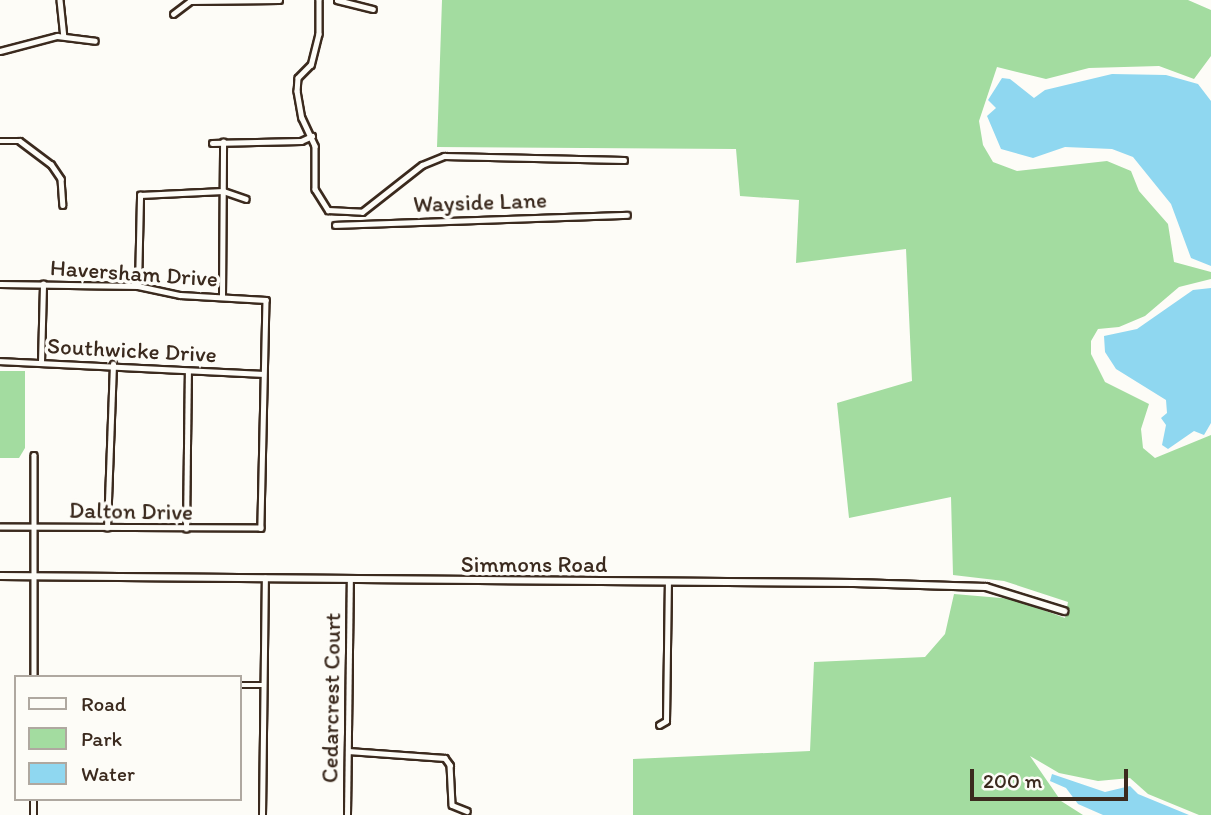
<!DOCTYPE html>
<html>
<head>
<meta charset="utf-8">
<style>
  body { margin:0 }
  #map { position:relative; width:1211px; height:815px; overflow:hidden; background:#fdfcf7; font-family:Itim,sans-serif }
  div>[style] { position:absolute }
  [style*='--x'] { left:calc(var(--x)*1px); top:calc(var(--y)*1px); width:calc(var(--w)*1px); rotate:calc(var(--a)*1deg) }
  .green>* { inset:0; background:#a3dca0 }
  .water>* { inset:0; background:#8fd7f0 }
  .roads { filter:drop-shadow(2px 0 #3b2a1e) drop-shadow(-2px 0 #3b2a1e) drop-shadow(0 2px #3b2a1e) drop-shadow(0 -2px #3b2a1e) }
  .street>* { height:4.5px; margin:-2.25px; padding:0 2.25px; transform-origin:2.25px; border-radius:2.25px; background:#fdfcf7 }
  .secondary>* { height:6px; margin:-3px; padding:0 3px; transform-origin:3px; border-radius:3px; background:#fdfcf7 }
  span { translate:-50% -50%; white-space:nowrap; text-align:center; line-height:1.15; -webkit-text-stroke:7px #fdfcf7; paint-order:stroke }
  .street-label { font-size:23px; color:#3b2a1e }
  .legend { position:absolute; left:14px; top:675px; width:228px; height:126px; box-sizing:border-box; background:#fdfcf7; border:2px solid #afa8a0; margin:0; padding:9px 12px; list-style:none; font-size:21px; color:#3b2a1e }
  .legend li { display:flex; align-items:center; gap:14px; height:35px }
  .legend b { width:35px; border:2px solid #afa8a0 }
  .scale { position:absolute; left:970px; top:769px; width:158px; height:32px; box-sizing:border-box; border:4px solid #3b2a1e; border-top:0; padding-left:9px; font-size:21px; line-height:24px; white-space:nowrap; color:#3b2a1e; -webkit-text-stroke:5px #fdfcf7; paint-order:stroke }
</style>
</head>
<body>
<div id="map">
  <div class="green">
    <div style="clip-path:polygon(442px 0,1188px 0,1211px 10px,1211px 56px,1194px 79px,1159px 66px,1089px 68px,1046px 79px,997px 67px,979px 121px,983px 145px,993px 162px,1017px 171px,1107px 161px,1131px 171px,1139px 191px,1168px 224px,1174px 262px,1211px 272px,1211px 279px,1179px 287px,1145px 316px,1119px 327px,1098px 329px,1091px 341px,1091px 354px,1105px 382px,1149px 404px,1141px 429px,1143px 448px,1155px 458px,1211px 435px,1211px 815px,1199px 815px,1148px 794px,1130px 778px,1098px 781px,1059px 773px,1030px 756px,1061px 801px,1083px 815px,633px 815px,633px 759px,810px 751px,814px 662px,925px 657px,945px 634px,954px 594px,1013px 599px,1065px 618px,1068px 602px,1004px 581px,953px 575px,951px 497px,849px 518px,837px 403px,912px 381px,906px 249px,796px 263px,799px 200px,740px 196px,736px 149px,437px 147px)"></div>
    <div style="clip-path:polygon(0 371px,25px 371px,25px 448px,19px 458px,0 458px)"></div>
  </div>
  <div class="water">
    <div style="clip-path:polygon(1112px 74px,1166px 75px,1198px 84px,1211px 101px,1211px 266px,1191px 258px,1171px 204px,1133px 157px,1112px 149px,1065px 147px,1033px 158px,1001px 149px,987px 116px,996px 108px,988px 100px,1002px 78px,1010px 79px,1034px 98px,1045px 90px)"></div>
    <div style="clip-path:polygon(1211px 288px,1211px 423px,1204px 435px,1194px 431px,1168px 449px,1162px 445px,1166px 425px,1161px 418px,1167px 413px,1166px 400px,1116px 369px,1105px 352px,1104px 336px,1137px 329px,1193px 290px)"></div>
    <div style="clip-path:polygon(1052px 774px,1105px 792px,1130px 786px,1138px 794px,1189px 815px,1103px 815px,1078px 804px,1066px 788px,1050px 781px)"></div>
  </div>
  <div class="roads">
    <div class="street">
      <div style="--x:60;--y:0;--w:36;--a:84"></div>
      <div style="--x:319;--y:0;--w:34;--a:90"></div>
      <div style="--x:319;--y:34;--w:32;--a:104"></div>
      <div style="--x:311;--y:65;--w:18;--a:135"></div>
      <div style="--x:298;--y:78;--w:13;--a:94"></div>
      <div style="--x:297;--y:91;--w:27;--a:80"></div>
      <div style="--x:302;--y:118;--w:31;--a:65"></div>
      <div style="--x:315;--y:146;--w:43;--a:90"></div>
      <div style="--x:315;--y:189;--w:25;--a:58"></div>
      <div style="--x:328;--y:210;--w:34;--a:3"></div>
      <div style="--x:362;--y:212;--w:76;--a:-38.1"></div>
      <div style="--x:422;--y:165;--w:24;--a:-22"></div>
      <div style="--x:444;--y:156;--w:180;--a:1.3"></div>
      <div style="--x:337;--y:0;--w:37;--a:14"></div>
      <div style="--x:173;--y:14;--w:21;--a:-37"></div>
      <div style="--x:190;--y:1;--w:89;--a:-0.6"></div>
      <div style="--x:0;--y:51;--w:59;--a:-14.7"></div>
      <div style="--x:57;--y:36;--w:38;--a:7"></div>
      <div style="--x:0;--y:141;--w:20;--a:0"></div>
      <div style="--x:20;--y:141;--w:39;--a:37"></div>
      <div style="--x:51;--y:164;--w:18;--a:56"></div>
      <div style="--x:61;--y:179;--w:26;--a:86"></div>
      <div style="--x:212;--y:143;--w:89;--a:-1.3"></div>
      <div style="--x:301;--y:141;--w:12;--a:-24"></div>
      <div style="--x:335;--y:225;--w:292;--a:-2"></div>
      <div style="--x:0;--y:284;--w:138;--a:0.8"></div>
      <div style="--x:138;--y:286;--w:43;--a:12.1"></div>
      <div style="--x:180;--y:295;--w:86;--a:3.3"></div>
      <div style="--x:266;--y:300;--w:228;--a:91.3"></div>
      <div style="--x:261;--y:528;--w:261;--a:-179.8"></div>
      <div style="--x:138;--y:286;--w:91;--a:-88.7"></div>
      <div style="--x:140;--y:195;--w:83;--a:-2.8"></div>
      <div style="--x:223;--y:191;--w:24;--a:19"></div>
      <div style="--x:222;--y:297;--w:155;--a:-89.6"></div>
      <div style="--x:0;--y:361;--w:262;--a:2.8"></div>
      <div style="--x:41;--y:362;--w:78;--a:-88.5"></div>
      <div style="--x:34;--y:455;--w:222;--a:90"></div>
      <div style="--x:107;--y:528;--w:164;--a:-87.9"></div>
      <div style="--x:186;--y:529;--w:156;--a:-89.3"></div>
      <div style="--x:240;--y:685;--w:23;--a:0"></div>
      <div style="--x:659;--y:725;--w:8;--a:-30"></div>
      <div style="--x:666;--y:721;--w:138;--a:-89.2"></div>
      <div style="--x:348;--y:751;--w:97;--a:4.1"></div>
      <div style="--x:445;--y:758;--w:9;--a:54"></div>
      <div style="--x:450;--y:765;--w:40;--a:87.1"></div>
      <div style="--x:452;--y:805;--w:16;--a:22"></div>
      <div style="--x:33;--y:815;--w:16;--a:-90"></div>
      <div style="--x:262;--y:815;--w:237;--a:-89.3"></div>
      <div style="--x:347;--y:815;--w:233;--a:-89.3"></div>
    </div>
    <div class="secondary">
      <div style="--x:0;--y:576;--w:854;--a:0.47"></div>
      <div style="--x:854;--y:583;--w:132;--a:1.7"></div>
      <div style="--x:986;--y:587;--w:82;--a:17.1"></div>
    </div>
  </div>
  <div class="street-label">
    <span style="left:480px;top:202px;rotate:-2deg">Wayside Lane</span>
    <span style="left:134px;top:273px;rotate:4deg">Haversham Drive</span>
    <span style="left:132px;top:350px;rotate:3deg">Southwicke Drive</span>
    <span style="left:131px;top:511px;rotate:1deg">Dalton Drive</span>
    <span style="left:534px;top:564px">Simmons Road</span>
    <span style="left:331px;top:698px;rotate:-89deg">Cedarcrest Court</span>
  </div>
  <ul class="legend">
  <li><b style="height:9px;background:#fdfcf7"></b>Road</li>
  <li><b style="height:19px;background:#a3dca0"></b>Park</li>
  <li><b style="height:19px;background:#8fd7f0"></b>Water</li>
  </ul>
  <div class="scale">200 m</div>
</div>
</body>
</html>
